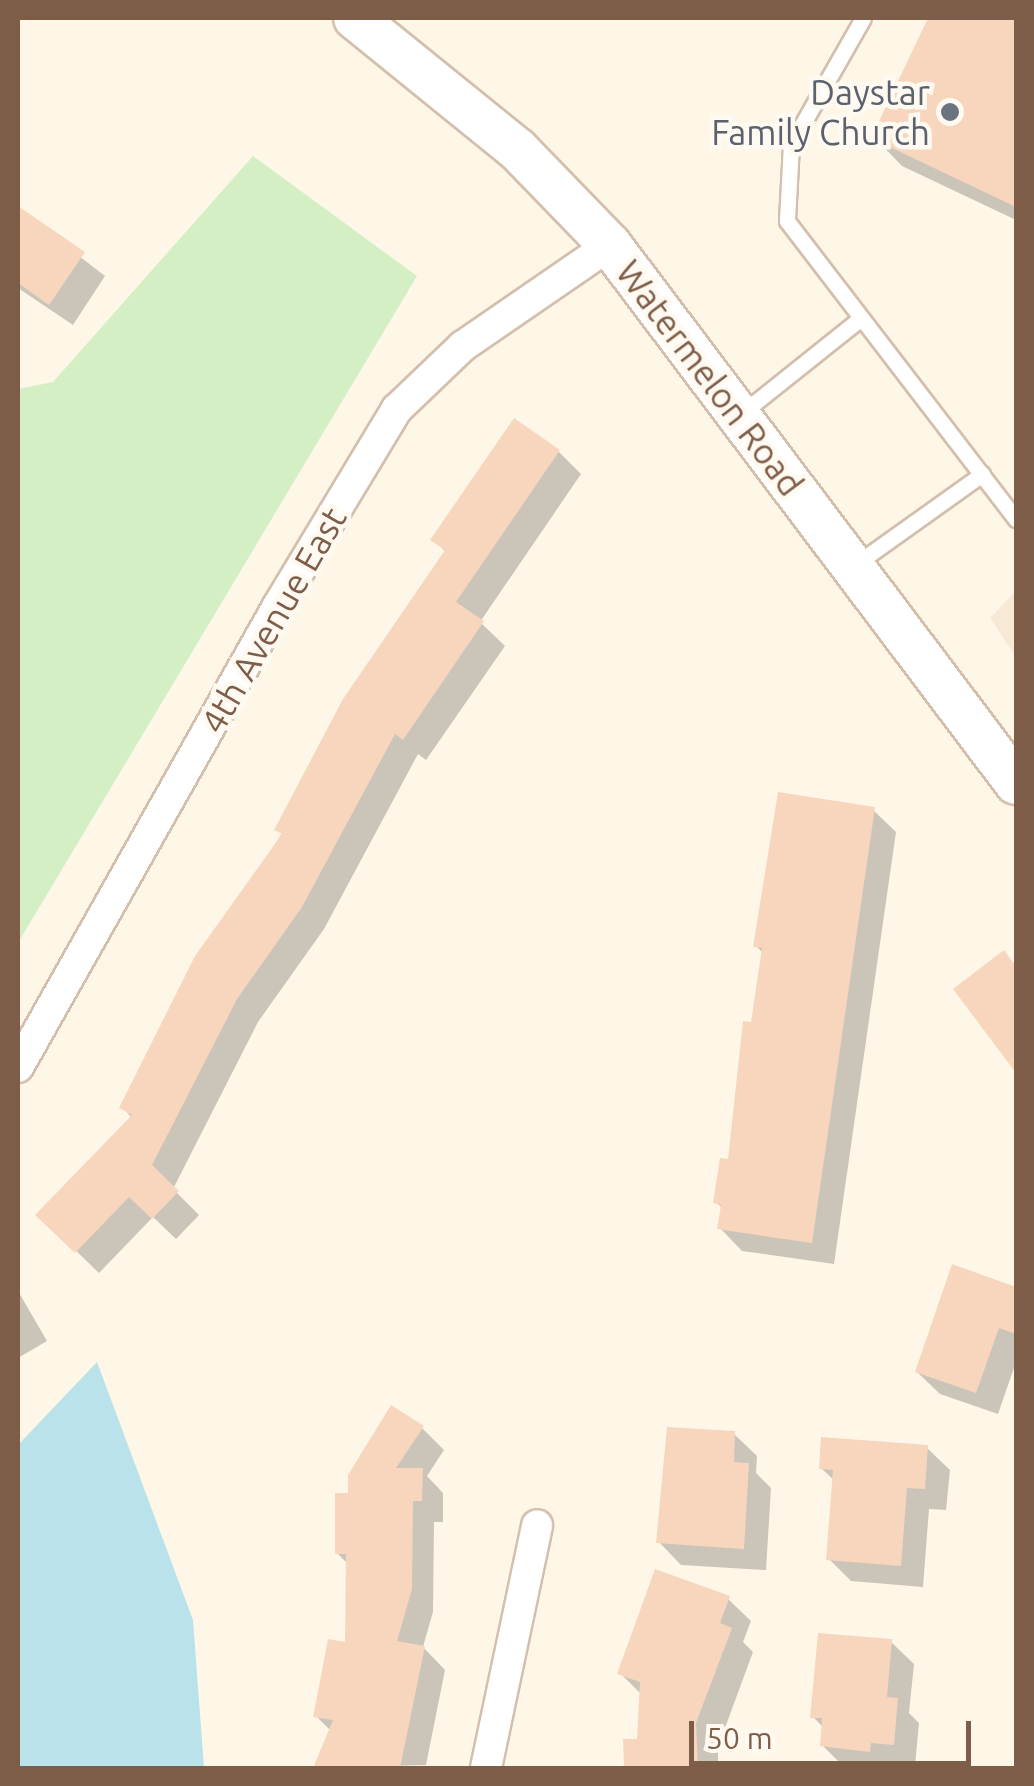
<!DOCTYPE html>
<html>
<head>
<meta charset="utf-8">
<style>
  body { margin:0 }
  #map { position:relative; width:1034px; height:1786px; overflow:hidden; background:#fef7e8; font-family:Ubuntu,sans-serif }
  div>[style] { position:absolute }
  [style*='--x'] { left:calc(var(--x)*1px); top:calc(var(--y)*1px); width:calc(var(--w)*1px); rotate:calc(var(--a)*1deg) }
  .residential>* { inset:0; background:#f7e9d6 }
  .green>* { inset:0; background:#d4efc4 }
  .water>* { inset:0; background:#bae2eb }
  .shadow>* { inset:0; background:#0003 }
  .building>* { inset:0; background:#f7d6bd }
  .roads { filter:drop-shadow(2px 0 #d3bfac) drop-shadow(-2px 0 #d3bfac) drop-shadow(0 2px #d3bfac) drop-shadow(0 -2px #d3bfac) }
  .service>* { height:15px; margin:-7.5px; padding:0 7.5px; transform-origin:7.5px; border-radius:7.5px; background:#fff }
  .minor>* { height:30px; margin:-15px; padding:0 15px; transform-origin:15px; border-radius:15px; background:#fff }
  .secondary>* { height:42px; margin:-21px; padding:0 21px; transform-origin:21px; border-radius:21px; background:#fff }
  .dots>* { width:28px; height:28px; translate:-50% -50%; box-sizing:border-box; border:5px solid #fffaf1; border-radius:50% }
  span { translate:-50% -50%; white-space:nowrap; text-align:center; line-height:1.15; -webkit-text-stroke:9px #fffaf1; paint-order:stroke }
  .worship-label { font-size:35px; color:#5b616d }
  .right { translate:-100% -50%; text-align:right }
  .street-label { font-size:35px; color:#7d5d48 }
  .frame { position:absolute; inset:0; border:20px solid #7d5d48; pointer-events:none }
  .scale { position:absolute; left:689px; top:1721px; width:282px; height:45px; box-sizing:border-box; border:5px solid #7d5d48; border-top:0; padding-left:12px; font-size:30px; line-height:35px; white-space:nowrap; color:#7d5d48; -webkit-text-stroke:8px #fffaf1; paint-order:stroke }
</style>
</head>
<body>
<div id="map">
  <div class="residential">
    <div style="clip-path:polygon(1016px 591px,1016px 657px,990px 618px)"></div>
  </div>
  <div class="green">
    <div style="clip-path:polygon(253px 156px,417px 276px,18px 943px,18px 389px,53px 382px)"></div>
  </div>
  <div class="water">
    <div style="clip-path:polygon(97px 1362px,193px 1620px,204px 1768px,18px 1768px,18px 1445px)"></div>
  </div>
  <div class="shadow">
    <div style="clip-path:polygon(951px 18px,1016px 18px,1016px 220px,902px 166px,874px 137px,937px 52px)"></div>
    <div style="clip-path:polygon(18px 209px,105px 276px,73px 325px,18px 288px)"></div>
    <div style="clip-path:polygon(558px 451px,581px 474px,480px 622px,505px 646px,426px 760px,418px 754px,324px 929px,258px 1022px,173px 1189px,199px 1215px,176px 1239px,153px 1217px,99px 1273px,39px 1215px,132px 1118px,122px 1107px,446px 552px,434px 540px)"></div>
    <div style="clip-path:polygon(873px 810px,896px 832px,834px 1264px,742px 1251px,720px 1228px,723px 1209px,716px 1202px,731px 1161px,753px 1025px,764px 954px,756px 946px)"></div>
    <div style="clip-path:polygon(1004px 953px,1016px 966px,1016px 1069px,956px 989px)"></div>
    <div style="clip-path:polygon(954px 1267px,1016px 1290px,1016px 1362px,998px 1414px,940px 1394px,917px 1372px)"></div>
    <div style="clip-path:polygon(18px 1291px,47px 1341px,18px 1358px)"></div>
    <div style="clip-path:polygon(422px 1428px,444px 1450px,427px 1476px,443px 1493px,443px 1522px,434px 1522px,433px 1612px,423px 1647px,445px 1670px,426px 1765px,316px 1768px,331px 1731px,316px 1716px,347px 1645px,348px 1564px,337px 1553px,350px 1496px)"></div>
    <div style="clip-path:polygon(734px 1434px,757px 1456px,756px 1473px,771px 1488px,766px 1570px,681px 1565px,659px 1542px)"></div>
    <div style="clip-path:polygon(927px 1448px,950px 1470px,946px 1510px,929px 1509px,923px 1587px,851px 1581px,829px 1559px,835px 1481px,821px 1468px)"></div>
    <div style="clip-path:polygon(728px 1599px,751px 1621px,743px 1642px,753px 1652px,718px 1747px,718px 1768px,627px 1768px,626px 1742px,640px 1741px,642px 1695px,620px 1673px)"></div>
    <div style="clip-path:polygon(891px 1642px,914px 1664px,909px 1713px,919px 1723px,915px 1766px,845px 1768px,822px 1745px,824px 1728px,813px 1717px)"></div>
  </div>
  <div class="building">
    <div style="clip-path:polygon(928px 18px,1016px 18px,1016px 207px,871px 138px)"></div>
    <div style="clip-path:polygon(18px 206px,85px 252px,49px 305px,18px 283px)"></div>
    <div style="clip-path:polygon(514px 418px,560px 450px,456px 602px,484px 621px,403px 740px,395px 734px,302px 907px,237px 999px,152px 1165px,179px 1191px,152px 1219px,129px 1197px,75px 1253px,35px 1215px,132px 1115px,119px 1108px,195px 956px,282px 834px,274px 830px,343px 699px,445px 550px,430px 540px)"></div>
    <div style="clip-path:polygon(778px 792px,875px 807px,812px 1243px,717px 1229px,721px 1205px,713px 1203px,720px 1158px,728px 1159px,743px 1021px,751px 1022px,762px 948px,753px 947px)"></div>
    <div style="clip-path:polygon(1004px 950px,1016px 967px,1016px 1073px,953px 989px)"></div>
    <div style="clip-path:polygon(952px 1264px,1016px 1287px,1016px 1334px,999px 1328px,976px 1393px,915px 1372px)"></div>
    <div style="clip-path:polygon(391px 1405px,424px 1426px,396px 1468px,423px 1468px,422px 1501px,413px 1501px,412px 1589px,397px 1641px,425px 1646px,400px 1768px,313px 1768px,333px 1720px,313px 1717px,328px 1639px,345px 1642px,346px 1554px,335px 1554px,335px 1493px,348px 1493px,348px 1475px)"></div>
    <div style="clip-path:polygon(667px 1427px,735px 1431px,734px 1462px,749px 1463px,744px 1549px,656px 1543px)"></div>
    <div style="clip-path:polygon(821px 1437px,928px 1445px,925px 1489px,907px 1488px,901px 1566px,826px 1560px,833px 1470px,819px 1469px)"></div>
    <div style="clip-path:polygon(655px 1569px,730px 1596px,720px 1623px,732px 1628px,696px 1723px,698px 1768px,624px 1768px,623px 1739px,637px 1739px,640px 1682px,617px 1674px)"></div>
    <div style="clip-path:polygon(818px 1633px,892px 1639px,887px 1697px,898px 1698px,894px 1745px,871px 1743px,870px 1752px,820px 1746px,822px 1718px,810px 1718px)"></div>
  </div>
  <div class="roads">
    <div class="service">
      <div style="--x:863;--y:18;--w:145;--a:119.7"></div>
      <div style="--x:791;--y:144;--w:77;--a:93"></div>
      <div style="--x:787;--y:221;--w:376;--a:52.5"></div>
      <div style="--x:742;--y:413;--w:152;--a:-38.6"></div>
      <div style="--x:856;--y:564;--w:155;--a:-35.5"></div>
    </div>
    <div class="minor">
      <div style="--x:18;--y:1067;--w:529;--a:-60.58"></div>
      <div style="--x:278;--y:606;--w:230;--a:-58.9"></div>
      <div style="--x:397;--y:409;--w:91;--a:-43.7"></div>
      <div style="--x:463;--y:346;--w:178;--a:-34.5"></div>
      <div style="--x:486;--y:1768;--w:248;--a:-78.1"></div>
    </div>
    <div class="secondary">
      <div style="--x:355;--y:18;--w:208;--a:39"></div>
      <div style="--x:517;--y:149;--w:134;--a:45.9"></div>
      <div style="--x:610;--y:245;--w:674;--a:52.96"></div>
    </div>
  </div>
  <div class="dots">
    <div style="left:950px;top:112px;background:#6b7280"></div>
  </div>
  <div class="worship-label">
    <span class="right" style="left:930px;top:112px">Daystar<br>Family Church</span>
  </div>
  <div class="street-label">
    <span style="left:710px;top:378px;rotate:53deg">Watermelon Road</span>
    <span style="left:273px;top:620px;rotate:-60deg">4th Avenue East</span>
  </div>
  <div class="frame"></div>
  <div class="scale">50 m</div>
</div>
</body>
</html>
